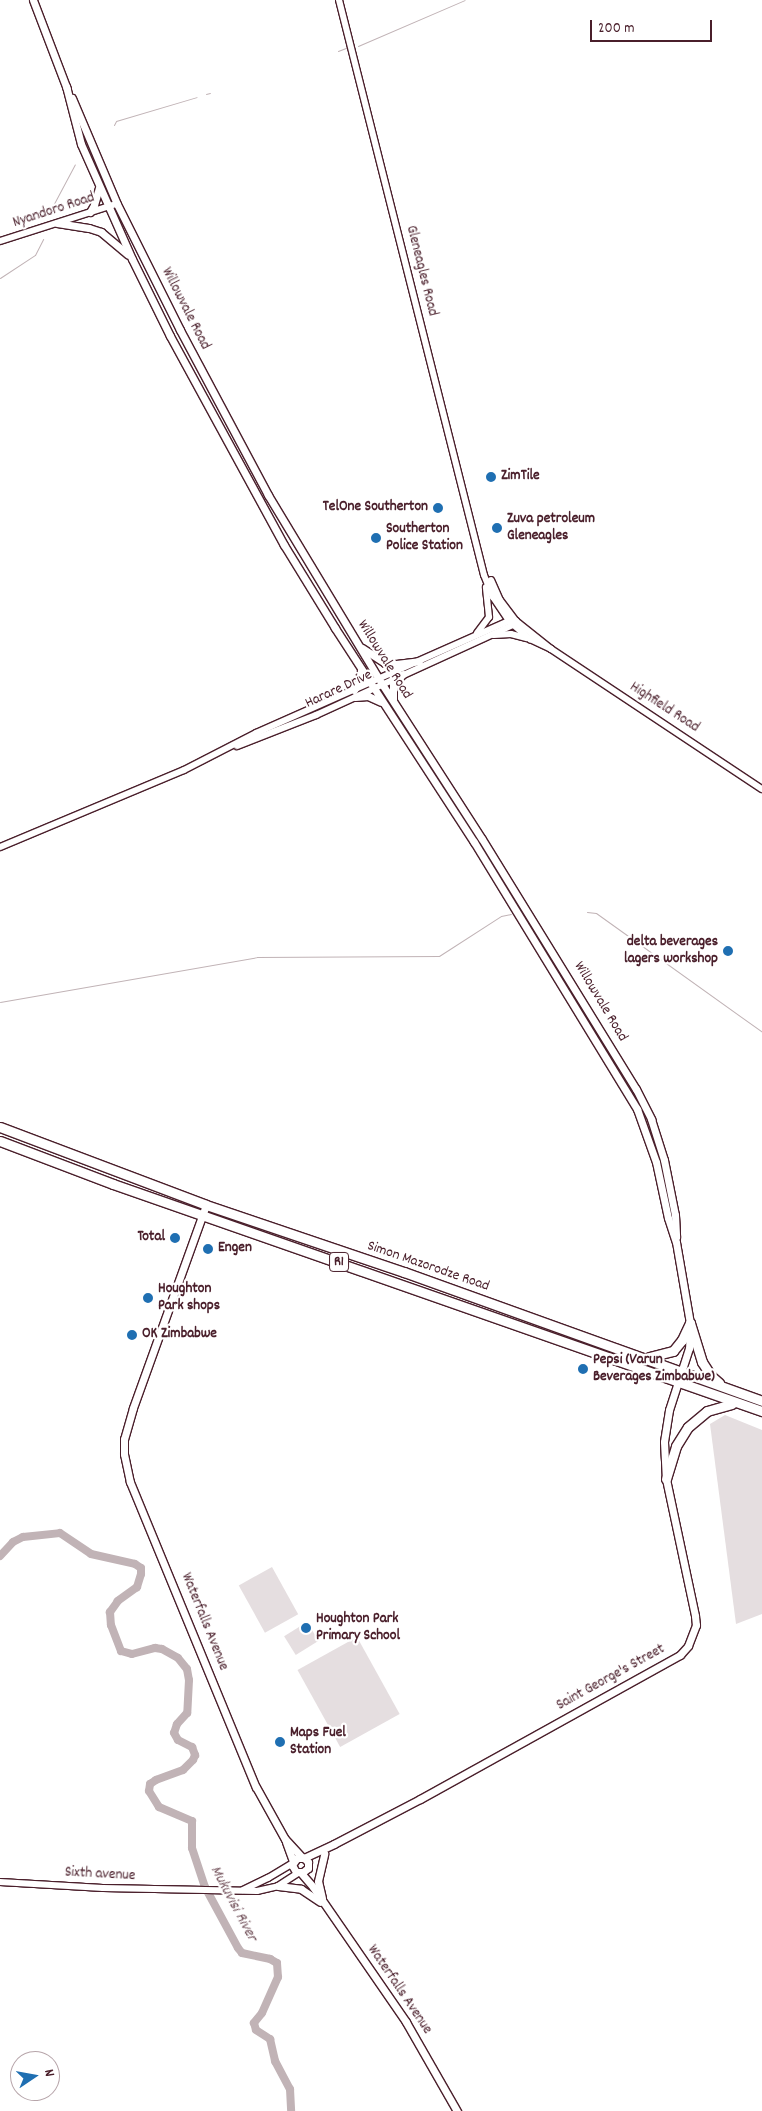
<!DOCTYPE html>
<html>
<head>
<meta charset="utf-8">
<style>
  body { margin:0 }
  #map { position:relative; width:762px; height:2111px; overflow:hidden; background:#fff; font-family:Dekko,sans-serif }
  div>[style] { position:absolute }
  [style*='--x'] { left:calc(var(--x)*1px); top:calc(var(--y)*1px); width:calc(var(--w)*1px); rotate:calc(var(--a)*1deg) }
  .green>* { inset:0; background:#e5dee0; transform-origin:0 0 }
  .stream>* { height:1px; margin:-0.5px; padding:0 0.5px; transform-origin:0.5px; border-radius:0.5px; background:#c1b3b6 }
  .river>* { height:8px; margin:-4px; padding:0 4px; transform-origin:4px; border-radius:4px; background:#c1b3b6 }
  .roads { filter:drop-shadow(1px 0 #4a1f2b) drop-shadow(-1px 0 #4a1f2b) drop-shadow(0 1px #4a1f2b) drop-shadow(0 -1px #4a1f2b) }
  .tertiary>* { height:6px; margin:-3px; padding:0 3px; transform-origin:3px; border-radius:3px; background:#fff }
  .secondary>* { height:7px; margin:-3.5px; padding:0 3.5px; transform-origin:3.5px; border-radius:3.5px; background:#fff }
  .trunk>* { height:9px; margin:-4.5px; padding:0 4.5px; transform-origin:4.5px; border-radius:4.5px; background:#fff }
  .dots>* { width:14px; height:14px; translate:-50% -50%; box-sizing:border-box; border:2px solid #fff; border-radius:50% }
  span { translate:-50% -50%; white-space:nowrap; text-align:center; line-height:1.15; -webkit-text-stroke:4.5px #fff; paint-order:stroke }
  .shield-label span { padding:1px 4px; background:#fff; border:1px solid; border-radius:4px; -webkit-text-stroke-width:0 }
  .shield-label { font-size:14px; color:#4a1f2b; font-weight:700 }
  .street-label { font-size:15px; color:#4a1f2b }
  .poi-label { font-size:15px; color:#4a1f2b; font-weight:700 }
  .left { translate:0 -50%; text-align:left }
  .right { translate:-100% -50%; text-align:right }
  .water-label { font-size:16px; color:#74535c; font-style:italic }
  .north { position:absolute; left:10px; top:2051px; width:50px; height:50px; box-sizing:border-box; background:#fff; border:1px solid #b7a5aa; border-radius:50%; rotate:78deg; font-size:14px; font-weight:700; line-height:20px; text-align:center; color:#4a1f2b }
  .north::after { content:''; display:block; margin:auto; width:18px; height:22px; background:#1f6fb2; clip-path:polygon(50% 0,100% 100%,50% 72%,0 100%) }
  .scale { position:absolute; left:590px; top:20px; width:122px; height:22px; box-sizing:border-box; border:2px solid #4a1f2b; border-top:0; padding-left:6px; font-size:15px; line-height:18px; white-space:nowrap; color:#4a1f2b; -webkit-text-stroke:4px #fff; paint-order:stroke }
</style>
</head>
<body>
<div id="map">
  <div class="green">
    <div style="clip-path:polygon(725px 1415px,762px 1430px,762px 1614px,736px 1624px,710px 1424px)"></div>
    <div style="left:272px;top:1567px;width:54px;height:38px;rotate:61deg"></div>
    <div style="left:307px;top:1622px;width:22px;height:27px;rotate:58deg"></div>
    <div style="left:357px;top:1637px;width:88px;height:68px;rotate:61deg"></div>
  </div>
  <div class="stream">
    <div style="--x:358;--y:46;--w:116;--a:-23.3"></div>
    <div style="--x:338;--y:51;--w:9;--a:-21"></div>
    <div style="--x:206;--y:94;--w:4;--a:-14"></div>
    <div style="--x:114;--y:125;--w:4;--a:-63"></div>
    <div style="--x:116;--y:121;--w:84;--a:-16.5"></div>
    <div style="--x:49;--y:213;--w:55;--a:-62"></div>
    <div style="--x:0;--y:278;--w:42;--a:-33.3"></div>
    <div style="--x:35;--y:255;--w:18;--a:-63"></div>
    <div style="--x:587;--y:912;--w:9;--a:6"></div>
    <div style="--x:596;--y:913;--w:204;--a:35.6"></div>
    <div style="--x:0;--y:1002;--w:261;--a:-9.9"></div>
    <div style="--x:257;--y:957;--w:182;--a:-0.3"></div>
    <div style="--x:439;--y:956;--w:74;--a:-32.8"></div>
    <div style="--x:501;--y:916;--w:10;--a:-11"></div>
  </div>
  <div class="river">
    <div style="--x:0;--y:1556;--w:19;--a:-47"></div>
    <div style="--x:13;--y:1542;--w:11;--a:-27"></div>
    <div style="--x:23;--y:1537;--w:37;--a:-6"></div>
    <div style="--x:60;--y:1533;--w:37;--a:34"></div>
    <div style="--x:91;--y:1554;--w:45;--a:12.8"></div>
    <div style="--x:135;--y:1564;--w:7;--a:34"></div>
    <div style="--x:141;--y:1568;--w:6;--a:90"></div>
    <div style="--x:141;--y:1574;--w:14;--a:107"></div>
    <div style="--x:137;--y:1587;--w:24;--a:144"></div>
    <div style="--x:118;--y:1601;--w:14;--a:126"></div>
    <div style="--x:110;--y:1612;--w:13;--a:86"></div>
    <div style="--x:111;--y:1625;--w:28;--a:69"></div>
    <div style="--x:121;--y:1651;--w:11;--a:15"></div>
    <div style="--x:132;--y:1654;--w:24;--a:-15"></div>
    <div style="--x:155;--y:1648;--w:7;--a:8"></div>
    <div style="--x:162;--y:1649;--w:18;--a:29"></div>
    <div style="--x:178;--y:1658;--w:14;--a:51"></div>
    <div style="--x:187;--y:1669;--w:11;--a:80"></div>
    <div style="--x:189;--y:1680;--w:33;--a:93"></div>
    <div style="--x:187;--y:1713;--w:15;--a:132"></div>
    <div style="--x:177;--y:1724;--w:9;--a:108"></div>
    <div style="--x:174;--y:1733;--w:8;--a:60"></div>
    <div style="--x:178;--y:1740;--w:16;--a:27"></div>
    <div style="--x:192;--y:1747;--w:9;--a:69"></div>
    <div style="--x:195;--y:1755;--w:5;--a:112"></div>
    <div style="--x:193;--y:1760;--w:14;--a:135"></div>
    <div style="--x:183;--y:1770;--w:29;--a:160"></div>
    <div style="--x:156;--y:1780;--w:7;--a:146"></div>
    <div style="--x:150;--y:1784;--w:7;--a:98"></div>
    <div style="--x:149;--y:1791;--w:19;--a:58"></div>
    <div style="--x:159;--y:1807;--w:36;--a:23"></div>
    <div style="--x:192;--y:1821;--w:27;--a:90"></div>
    <div style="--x:192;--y:1848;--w:41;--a:71.6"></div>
    <div style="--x:205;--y:1887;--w:69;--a:61.6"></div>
    <div style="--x:238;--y:1948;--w:6;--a:51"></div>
    <div style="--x:242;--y:1953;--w:29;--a:12"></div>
    <div style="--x:270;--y:1959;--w:8;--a:30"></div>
    <div style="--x:277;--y:1963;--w:14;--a:86"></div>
    <div style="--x:278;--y:1977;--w:39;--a:114"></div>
    <div style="--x:262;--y:2013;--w:13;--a:129"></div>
    <div style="--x:254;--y:2023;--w:7;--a:74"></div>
    <div style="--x:256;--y:2030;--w:17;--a:33"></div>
    <div style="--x:270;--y:2039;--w:23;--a:77"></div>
    <div style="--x:275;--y:2061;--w:32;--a:62"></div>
    <div style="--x:290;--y:2089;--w:22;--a:87"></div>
  </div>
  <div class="roads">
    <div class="tertiary">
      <div style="--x:339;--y:0;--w:593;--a:75.85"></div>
      <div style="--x:484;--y:575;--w:24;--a:68"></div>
      <div style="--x:493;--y:597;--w:29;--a:56"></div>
      <div style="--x:509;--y:621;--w:28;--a:41"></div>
      <div style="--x:530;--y:639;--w:23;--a:25"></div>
      <div style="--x:0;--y:241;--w:119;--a:-17.7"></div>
      <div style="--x:491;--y:580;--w:22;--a:66"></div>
      <div style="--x:500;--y:600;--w:26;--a:53"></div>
      <div style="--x:516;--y:621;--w:45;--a:38.7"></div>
      <div style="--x:551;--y:649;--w:253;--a:33.6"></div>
      <div style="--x:477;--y:633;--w:20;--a:-53"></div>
      <div style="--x:489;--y:617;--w:30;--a:-96"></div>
      <div style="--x:494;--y:635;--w:17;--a:-3"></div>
      <div style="--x:511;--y:634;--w:16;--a:15"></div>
      <div style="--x:237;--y:746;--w:85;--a:-21.4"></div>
      <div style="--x:316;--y:715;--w:217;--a:-24.6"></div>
      <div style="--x:0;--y:847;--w:199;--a:-22.7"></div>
      <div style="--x:184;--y:770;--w:81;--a:-27.2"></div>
      <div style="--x:256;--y:733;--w:277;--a:-23.9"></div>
      <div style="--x:509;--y:621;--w:7;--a:0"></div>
      <div style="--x:0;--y:1882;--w:103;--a:3.3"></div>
      <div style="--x:103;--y:1888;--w:154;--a:1.1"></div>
      <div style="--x:257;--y:1891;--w:22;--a:-13"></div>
      <div style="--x:278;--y:1886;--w:24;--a:-33"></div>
      <div style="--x:243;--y:1890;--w:28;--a:-26"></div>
      <div style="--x:268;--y:1878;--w:29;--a:-31"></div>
    </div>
    <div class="secondary">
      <div style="--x:33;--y:0;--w:95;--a:69.1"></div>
      <div style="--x:66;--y:86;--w:60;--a:75.5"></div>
      <div style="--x:81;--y:144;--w:126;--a:66.1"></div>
      <div style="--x:132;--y:259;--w:86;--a:63.7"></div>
      <div style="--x:170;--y:336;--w:238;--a:61.4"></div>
      <div style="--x:284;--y:545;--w:97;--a:58.4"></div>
      <div style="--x:335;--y:628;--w:255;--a:57"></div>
      <div style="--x:474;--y:842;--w:313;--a:58.6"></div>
      <div style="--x:637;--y:1109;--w:56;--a:70.3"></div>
      <div style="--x:656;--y:1162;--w:57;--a:77.9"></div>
      <div style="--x:668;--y:1218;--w:25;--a:72"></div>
      <div style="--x:676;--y:1242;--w:82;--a:80.2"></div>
      <div style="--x:690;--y:1323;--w:25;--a:92"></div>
      <div style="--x:689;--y:1348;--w:65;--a:107.9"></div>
      <div style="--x:669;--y:1410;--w:32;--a:99"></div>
      <div style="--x:664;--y:1442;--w:37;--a:87"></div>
      <div style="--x:666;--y:1479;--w:140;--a:78"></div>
      <div style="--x:695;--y:1616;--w:9;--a:84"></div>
      <div style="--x:696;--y:1625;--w:22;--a:111"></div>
      <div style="--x:688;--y:1646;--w:12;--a:132"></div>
      <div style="--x:680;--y:1655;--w:297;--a:151"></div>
      <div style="--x:420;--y:1799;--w:97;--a:152.4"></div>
      <div style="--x:334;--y:1844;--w:33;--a:155"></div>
      <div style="--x:304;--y:1858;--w:7;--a:180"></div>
      <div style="--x:297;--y:1858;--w:9;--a:126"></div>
      <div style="--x:292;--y:1865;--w:8;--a:60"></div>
      <div style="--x:296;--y:1872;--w:7;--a:0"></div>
      <div style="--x:303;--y:1872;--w:6;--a:-39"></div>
      <div style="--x:308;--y:1868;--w:6;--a:-90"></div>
      <div style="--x:308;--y:1862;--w:6;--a:-135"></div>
      <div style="--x:72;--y:98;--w:115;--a:67"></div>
      <div style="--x:117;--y:204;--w:141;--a:63.4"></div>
      <div style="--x:180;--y:330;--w:187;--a:61.9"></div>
      <div style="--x:268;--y:495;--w:221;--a:58.9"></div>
      <div style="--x:382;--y:684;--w:184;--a:57.2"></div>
      <div style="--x:482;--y:839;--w:294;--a:58.4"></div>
      <div style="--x:636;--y:1089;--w:34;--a:63"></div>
      <div style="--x:651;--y:1119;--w:43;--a:72.4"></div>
      <div style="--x:664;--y:1160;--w:56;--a:78.7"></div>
      <div style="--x:675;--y:1215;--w:22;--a:87"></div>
      <div style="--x:90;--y:212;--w:8;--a:-60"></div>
      <div style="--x:94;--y:205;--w:18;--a:-74"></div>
      <div style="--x:57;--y:223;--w:32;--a:9"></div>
      <div style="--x:89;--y:228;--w:13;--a:18"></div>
      <div style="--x:101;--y:232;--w:35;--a:40"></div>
      <div style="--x:362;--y:648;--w:27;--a:33"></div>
      <div style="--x:385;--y:663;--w:11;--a:5"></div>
      <div style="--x:396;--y:664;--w:23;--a:-7"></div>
      <div style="--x:354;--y:690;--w:11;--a:-56"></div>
      <div style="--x:360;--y:681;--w:11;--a:-85"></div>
      <div style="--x:355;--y:697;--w:13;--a:-4"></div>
      <div style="--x:368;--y:696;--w:14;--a:25"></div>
      <div style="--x:393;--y:699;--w:15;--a:-90"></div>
      <div style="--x:393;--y:684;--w:14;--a:-45"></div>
      <div style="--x:206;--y:1205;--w:216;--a:109.8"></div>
      <div style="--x:133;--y:1408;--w:32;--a:106"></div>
      <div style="--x:124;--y:1439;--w:15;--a:90"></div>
      <div style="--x:124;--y:1454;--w:29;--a:78"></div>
      <div style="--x:130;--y:1482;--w:330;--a:67.6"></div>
      <div style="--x:256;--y:1787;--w:60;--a:60.9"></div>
      <div style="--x:285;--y:1839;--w:25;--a:47"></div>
      <div style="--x:286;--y:1842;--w:20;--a:70"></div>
      <div style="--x:301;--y:1873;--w:18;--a:49"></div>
      <div style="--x:313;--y:1887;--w:164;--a:55.4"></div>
      <div style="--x:406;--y:2022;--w:103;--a:60.2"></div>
      <div style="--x:278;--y:1886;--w:23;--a:7"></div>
      <div style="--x:301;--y:1889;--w:23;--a:34"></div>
      <div style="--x:322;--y:1898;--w:17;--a:-103"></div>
      <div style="--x:318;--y:1881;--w:28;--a:-77"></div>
    </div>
    <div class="trunk">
      <div style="--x:0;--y:1127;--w:220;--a:20.7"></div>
      <div style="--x:206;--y:1205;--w:209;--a:18.7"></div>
      <div style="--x:404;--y:1272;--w:381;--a:19.8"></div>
      <div style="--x:0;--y:1141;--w:121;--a:20.8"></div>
      <div style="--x:113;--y:1184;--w:688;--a:19.28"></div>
      <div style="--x:690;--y:1323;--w:41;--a:72.9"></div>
      <div style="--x:702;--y:1362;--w:17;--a:57"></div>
      <div style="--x:711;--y:1376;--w:11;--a:41"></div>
      <div style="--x:649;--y:1357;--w:25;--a:-14"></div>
      <div style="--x:673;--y:1351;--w:14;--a:-51"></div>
      <div style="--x:682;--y:1340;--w:19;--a:-65"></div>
      <div style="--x:666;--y:1479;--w:34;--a:-73"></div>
      <div style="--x:676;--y:1446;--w:22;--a:-58"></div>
      <div style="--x:688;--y:1427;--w:25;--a:-40"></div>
      <div style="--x:707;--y:1411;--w:26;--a:-16"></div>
    </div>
  </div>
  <div class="dots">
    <div style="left:491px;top:477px;background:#1f6fb2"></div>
    <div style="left:438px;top:508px;background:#1f6fb2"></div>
    <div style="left:497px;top:528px;background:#1f6fb2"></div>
    <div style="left:376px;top:538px;background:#1f6fb2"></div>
    <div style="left:728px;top:951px;background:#1f6fb2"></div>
    <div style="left:175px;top:1238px;background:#1f6fb2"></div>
    <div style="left:208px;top:1249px;background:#1f6fb2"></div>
    <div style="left:148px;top:1298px;background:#1f6fb2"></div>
    <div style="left:132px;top:1335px;background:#1f6fb2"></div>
    <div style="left:583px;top:1369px;background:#1f6fb2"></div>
    <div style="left:306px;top:1628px;background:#1f6fb2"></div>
    <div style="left:280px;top:1742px;background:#1f6fb2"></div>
  </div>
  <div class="shield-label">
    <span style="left:339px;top:1262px">R1</span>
  </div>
  <div class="street-label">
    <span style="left:54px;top:211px;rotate:-18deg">Nyandoro Road</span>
    <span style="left:421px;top:271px;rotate:76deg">Gleneagles Road</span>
    <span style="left:185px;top:309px;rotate:63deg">Willowvale Road</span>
    <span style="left:384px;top:660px;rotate:58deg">Willowvale Road</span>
    <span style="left:339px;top:690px;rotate:-25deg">Harare Drive</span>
    <span style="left:664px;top:708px;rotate:33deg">Highfield Road</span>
    <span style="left:600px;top:1002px;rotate:59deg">Willowvale Road</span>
    <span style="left:428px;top:1267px;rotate:19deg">Simon Mazorodze Road</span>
    <span style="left:204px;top:1622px;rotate:68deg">Waterfalls Avenue</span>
    <span style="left:611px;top:1678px;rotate:-29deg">Saint George's Street</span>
    <span style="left:100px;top:1875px;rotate:3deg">Sixth avenue</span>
    <span style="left:399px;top:1990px;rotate:56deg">Waterfalls Avenue</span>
  </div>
  <div class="poi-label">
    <span class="left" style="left:501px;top:477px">ZimTile</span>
    <span class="right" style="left:428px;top:508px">TelOne Southerton</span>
    <span class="left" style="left:507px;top:528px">Zuva petroleum<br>Gleneagles</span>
    <span class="left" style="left:386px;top:538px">Southerton<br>Police Station</span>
    <span class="right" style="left:718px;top:951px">delta beverages<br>lagers workshop</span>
    <span class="right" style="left:165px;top:1238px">Total</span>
    <span class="left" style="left:218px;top:1249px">Engen</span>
    <span class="left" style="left:158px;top:1298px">Houghton<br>Park shops</span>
    <span class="left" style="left:142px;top:1335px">OK Zimbabwe</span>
    <span class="left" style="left:593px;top:1369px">Pepsi (Varun<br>Beverages Zimbabwe)</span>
    <span class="left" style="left:316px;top:1628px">Houghton Park<br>Primary School</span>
    <span class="left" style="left:290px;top:1742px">Maps Fuel<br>Station</span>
  </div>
  <div class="water-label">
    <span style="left:233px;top:1904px;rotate:62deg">Mukuvisi River</span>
  </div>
  <div class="north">N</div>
  <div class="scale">200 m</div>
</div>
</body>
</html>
